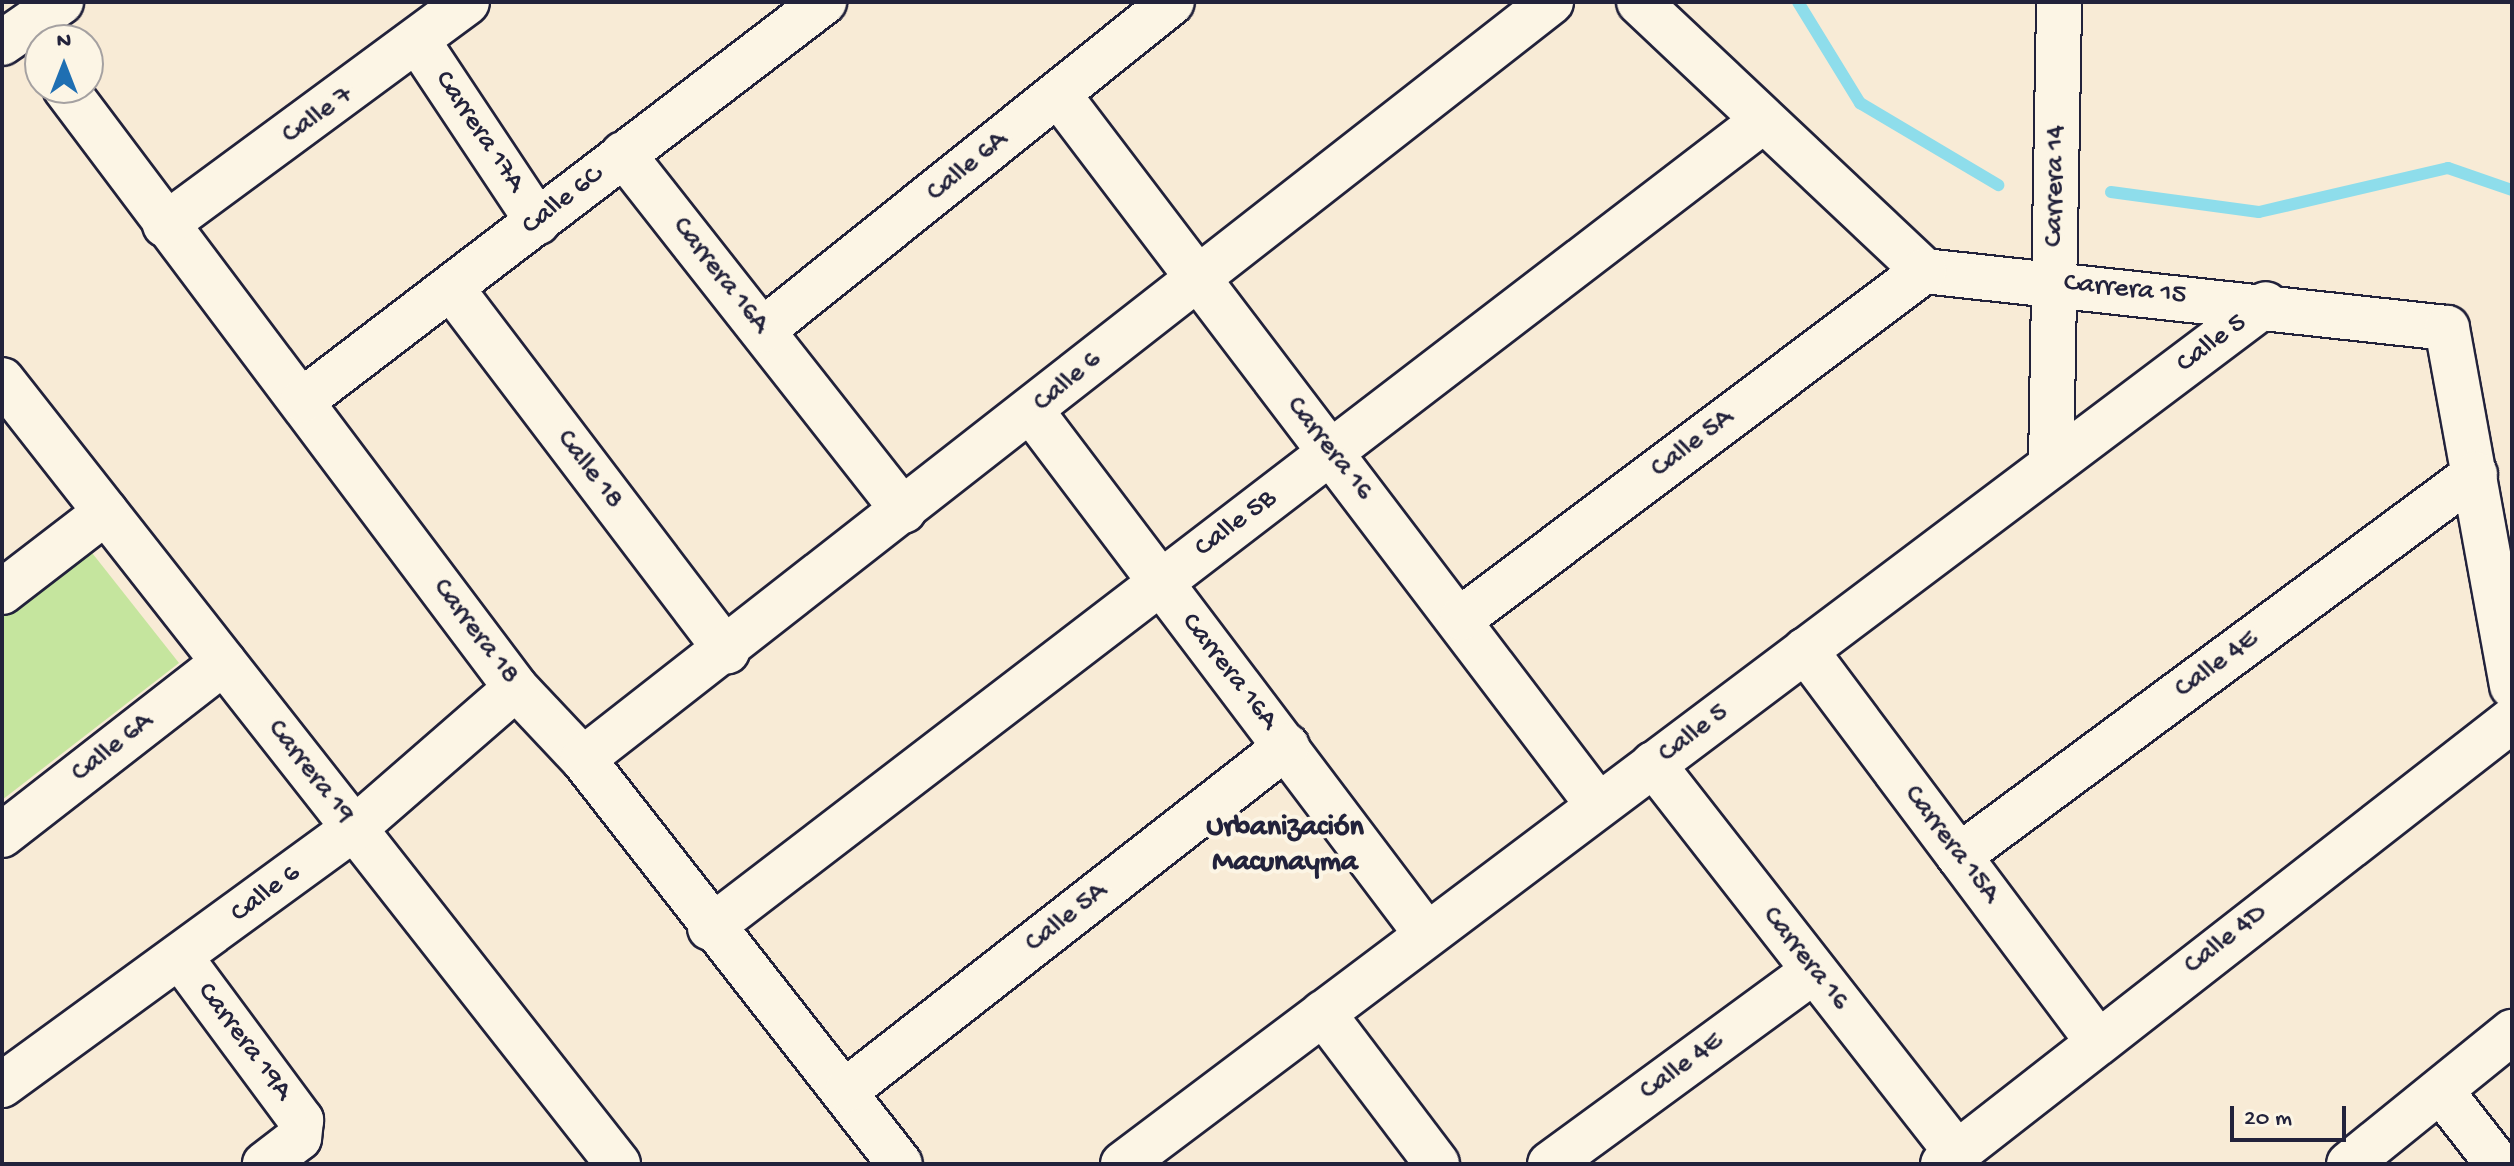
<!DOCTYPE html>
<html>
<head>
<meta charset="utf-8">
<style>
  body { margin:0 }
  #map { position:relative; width:2514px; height:1166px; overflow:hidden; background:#f8ebd6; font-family:"Gochi Hand",sans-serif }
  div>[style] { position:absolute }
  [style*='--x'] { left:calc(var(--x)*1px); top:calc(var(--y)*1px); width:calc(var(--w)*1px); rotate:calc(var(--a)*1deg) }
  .green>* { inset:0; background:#c5e59e }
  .stream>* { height:12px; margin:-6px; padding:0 6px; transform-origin:6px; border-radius:6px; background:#8eddeb }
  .roads { filter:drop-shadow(2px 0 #22223b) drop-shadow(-2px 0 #22223b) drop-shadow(0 2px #22223b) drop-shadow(0 -2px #22223b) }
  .minor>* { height:44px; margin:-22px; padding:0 22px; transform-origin:22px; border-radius:22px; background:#fcf5e5 }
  span { translate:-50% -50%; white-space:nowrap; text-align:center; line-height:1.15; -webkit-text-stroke:8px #fcf5e5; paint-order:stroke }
  .street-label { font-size:28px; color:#22223b }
  .neighbourhood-label { font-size:30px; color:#22223b; font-weight:700 }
  .frame { position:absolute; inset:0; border:4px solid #22223b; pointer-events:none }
  .north { position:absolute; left:24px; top:24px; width:80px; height:80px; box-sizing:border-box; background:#fcf5e5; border:2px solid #a5a1a1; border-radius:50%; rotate:0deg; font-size:22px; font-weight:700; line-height:32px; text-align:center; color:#22223b }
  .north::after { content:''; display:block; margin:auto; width:28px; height:36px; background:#1f6fb2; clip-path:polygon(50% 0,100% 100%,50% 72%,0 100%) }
  .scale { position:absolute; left:2230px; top:1106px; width:116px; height:36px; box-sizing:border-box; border:4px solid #22223b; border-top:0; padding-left:10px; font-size:24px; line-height:28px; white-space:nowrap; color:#22223b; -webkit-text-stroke:6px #fcf5e5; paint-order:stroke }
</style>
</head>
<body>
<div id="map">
  <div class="green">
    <div style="clip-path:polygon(89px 549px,179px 663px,2px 800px,2px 617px)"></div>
  </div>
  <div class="stream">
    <div style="--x:1798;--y:2;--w:119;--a:58.5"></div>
    <div style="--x:1860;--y:103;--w:161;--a:30.7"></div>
    <div style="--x:2111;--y:192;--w:149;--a:7.7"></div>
    <div style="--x:2259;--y:212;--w:194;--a:-13.1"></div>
    <div style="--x:2448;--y:168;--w:68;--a:19"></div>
  </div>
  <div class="roads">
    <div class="minor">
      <div style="--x:1639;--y:2;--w:392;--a:43.3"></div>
      <div style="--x:1924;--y:271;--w:526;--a:6.22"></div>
      <div style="--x:2447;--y:328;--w:364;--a:79.7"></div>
      <div style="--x:2;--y:43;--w:72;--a:-34.8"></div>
      <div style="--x:419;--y:43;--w:215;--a:56.4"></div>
      <div style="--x:65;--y:88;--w:751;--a:53.07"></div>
      <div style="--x:516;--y:688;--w:98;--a:46.7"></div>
      <div style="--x:583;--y:759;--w:514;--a:51.95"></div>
      <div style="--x:1058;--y:94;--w:893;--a:52.78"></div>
      <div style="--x:623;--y:154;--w:454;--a:51.8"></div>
      <div style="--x:165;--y:225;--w:375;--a:-36.4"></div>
      <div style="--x:452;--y:289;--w:455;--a:52.8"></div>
      <div style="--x:763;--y:330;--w:524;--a:-38.73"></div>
      <div style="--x:2;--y:380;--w:997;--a:51.84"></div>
      <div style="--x:303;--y:400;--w:656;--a:-37.38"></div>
      <div style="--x:1032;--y:412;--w:652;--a:52.92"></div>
      <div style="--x:2051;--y:465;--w:463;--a:-89"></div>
      <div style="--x:2;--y:592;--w:131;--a:-37.6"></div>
      <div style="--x:1462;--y:618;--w:578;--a:-36.91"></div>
      <div style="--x:1805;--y:650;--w:487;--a:53.2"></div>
      <div style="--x:583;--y:759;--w:1229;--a:-38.03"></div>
      <div style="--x:1653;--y:764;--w:494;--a:52"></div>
      <div style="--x:2;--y:835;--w:281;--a:-37.9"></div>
      <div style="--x:1959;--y:856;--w:642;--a:-36.51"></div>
      <div style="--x:710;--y:928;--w:1327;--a:-37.47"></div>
      <div style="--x:181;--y:958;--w:202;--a:53.5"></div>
      <div style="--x:301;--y:1120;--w:18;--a:96"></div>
      <div style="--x:299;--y:1138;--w:43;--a:142.6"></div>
      <div style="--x:1323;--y:1013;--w:189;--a:52.9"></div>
      <div style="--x:2;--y:1085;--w:437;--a:-36.1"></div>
      <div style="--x:355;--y:828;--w:213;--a:-41"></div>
      <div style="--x:848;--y:1089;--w:557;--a:-38"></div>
      <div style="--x:2441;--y:1091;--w:93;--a:52"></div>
      <div style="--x:1123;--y:1164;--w:1430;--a:-36.96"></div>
      <div style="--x:1550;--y:1164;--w:327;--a:-36.2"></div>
      <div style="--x:1943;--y:1164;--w:722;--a:-37.97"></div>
      <div style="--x:2349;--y:1164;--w:210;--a:-39"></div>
    </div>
  </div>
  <div class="street-label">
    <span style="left:318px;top:116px;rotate:-35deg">Calle 7</span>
    <span style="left:479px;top:132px;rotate:56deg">Carrera 17A</span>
    <span style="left:968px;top:167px;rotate:-39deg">Calle 6A</span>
    <span style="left:2056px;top:186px;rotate:-89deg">Carrera 14</span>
    <span style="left:563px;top:201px;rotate:-38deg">Calle 6C</span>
    <span style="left:720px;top:276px;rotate:52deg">Carrera 16A</span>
    <span style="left:2125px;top:290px;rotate:6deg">Carrera 15</span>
    <span style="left:2212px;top:344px;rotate:-37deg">Calle 5</span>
    <span style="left:1068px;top:382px;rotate:-40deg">Calle 6</span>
    <span style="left:1693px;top:444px;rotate:-37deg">Calle 5A</span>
    <span style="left:1329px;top:449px;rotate:52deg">Carrera 16</span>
    <span style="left:589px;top:470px;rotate:53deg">Calle 18</span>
    <span style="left:1236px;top:524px;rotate:-37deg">Calle 5B</span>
    <span style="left:475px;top:632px;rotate:53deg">Carrera 18</span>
    <span style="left:2217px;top:665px;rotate:-36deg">Calle 4E</span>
    <span style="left:1229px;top:672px;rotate:52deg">Carrera 16A</span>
    <span style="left:1694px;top:734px;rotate:-37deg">Calle 5</span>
    <span style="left:113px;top:748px;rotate:-38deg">Calle 6A</span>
    <span style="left:310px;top:772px;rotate:52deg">Carrera 19</span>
    <span style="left:1951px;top:845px;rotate:53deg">Carrera 15A</span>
    <span style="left:266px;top:894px;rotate:-37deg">Calle 6</span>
    <span style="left:1067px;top:918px;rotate:-38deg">Calle 5A</span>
    <span style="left:2226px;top:940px;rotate:-38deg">Calle 4D</span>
    <span style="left:1805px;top:959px;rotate:52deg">Carrera 16</span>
    <span style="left:244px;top:1042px;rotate:53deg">Carrera 19A</span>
    <span style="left:1682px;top:1067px;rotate:-36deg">Calle 4E</span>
  </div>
  <div class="neighbourhood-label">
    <span style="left:1285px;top:846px">Urbanización<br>Macunayma</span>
  </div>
  <div class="frame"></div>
  <div class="north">N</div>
  <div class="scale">20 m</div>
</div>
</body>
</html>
